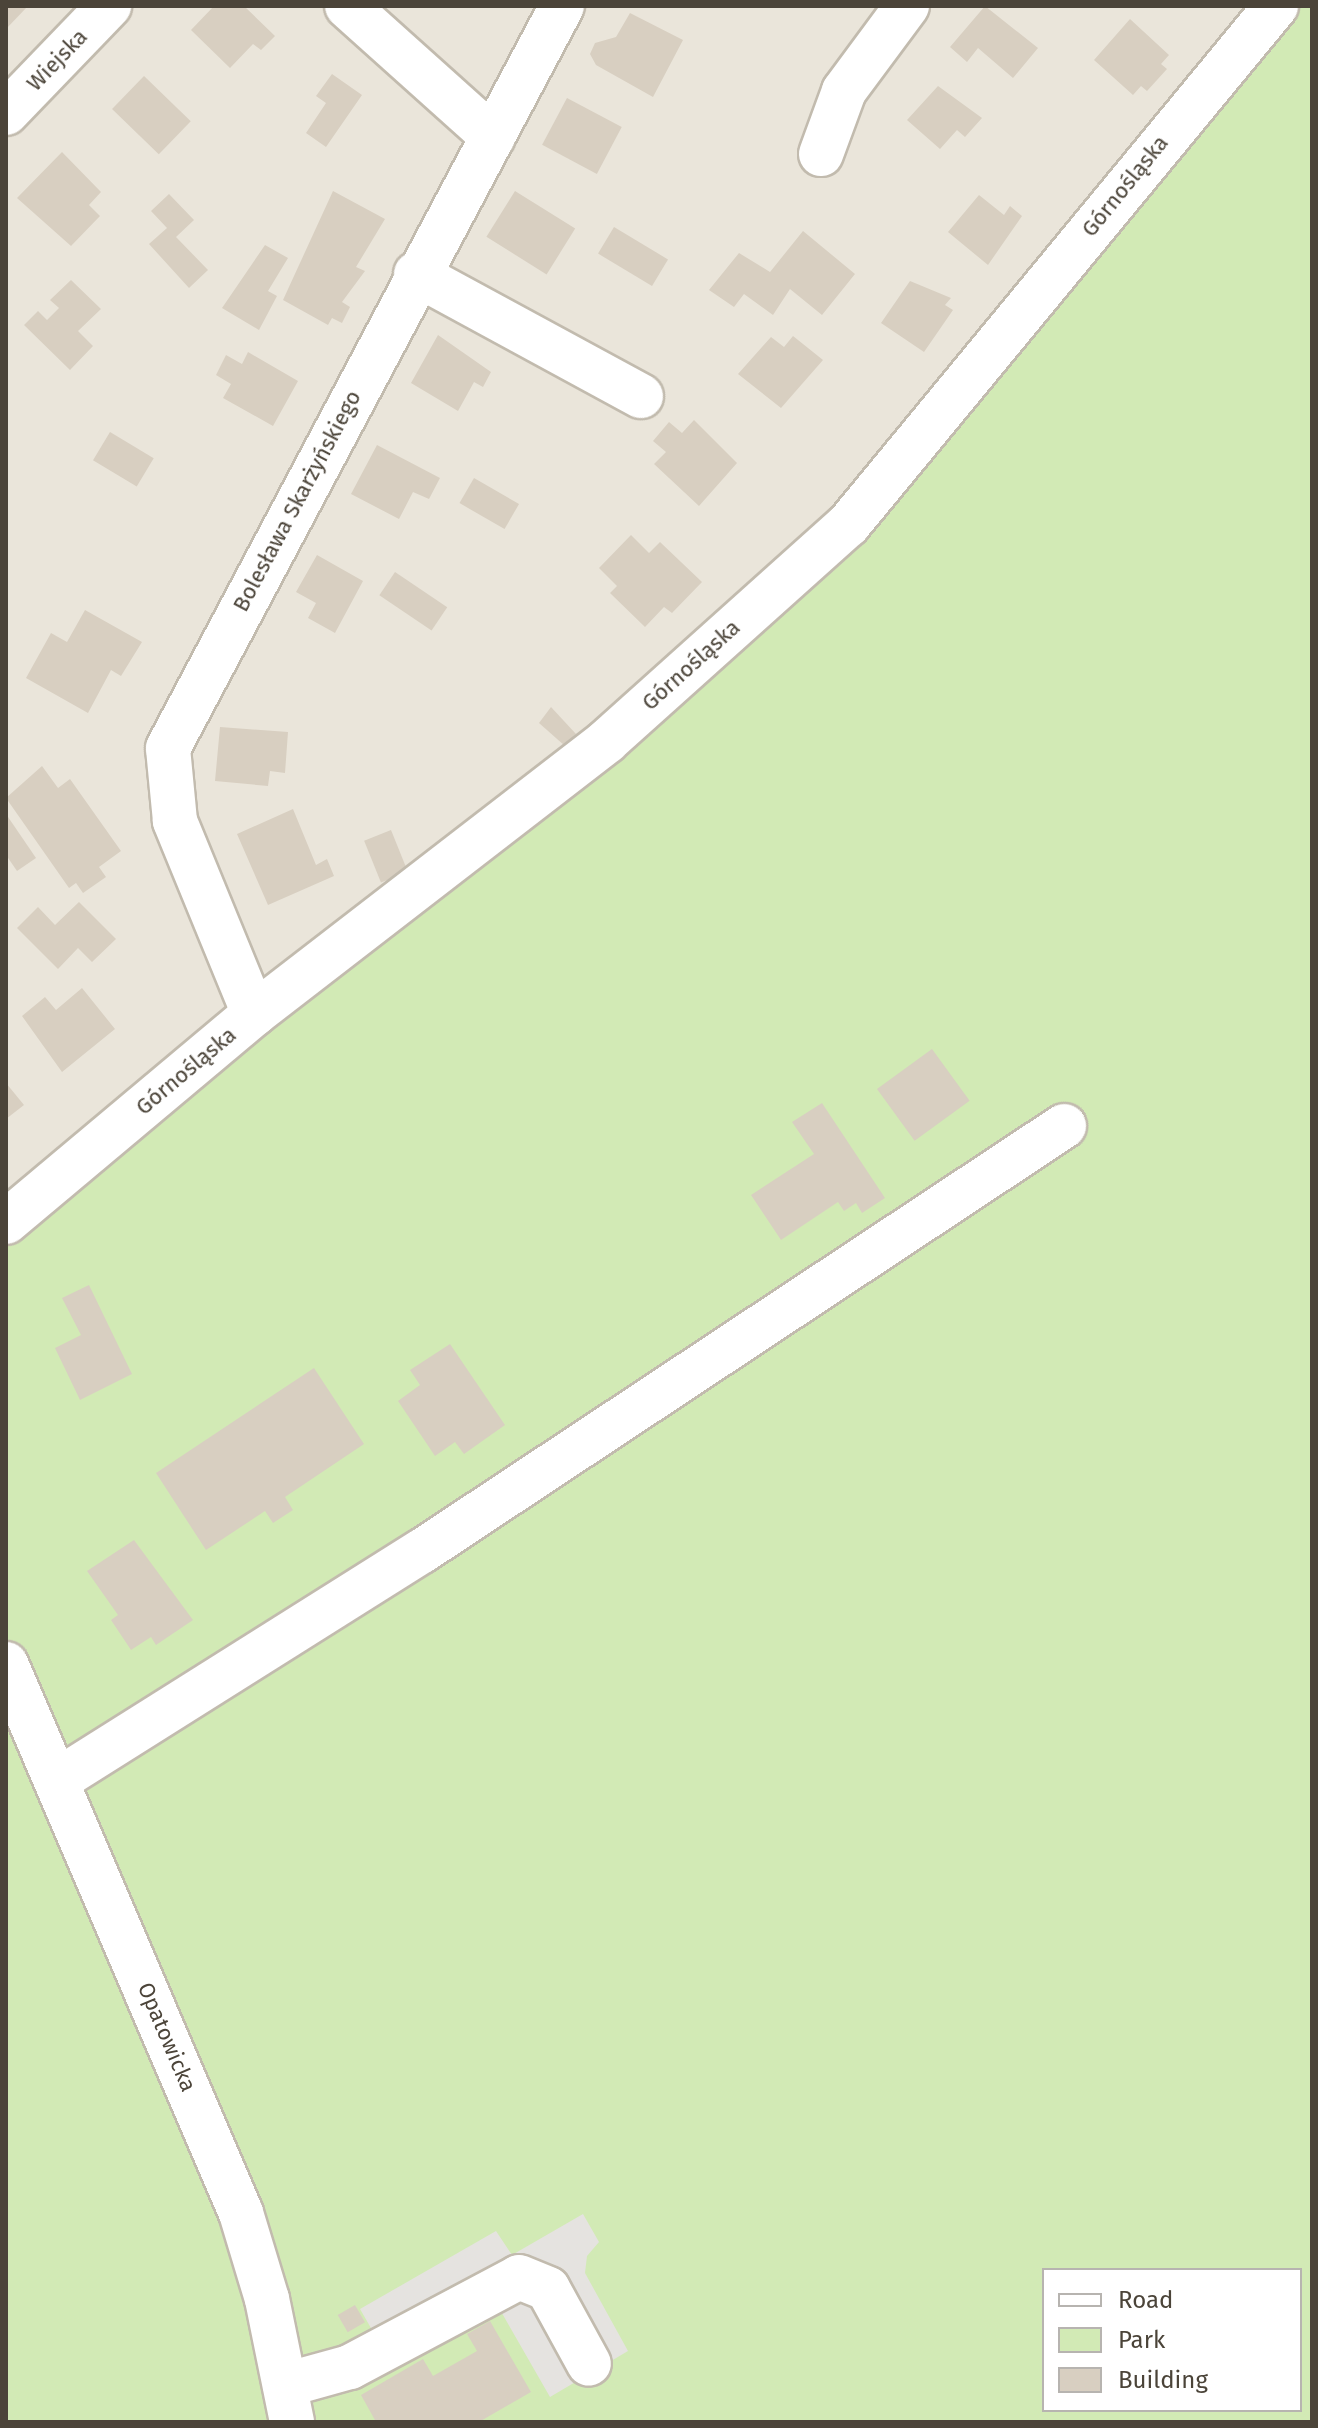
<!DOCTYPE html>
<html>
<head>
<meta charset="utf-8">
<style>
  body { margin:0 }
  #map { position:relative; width:1318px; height:2428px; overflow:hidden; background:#f6f3ec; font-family:"Fira Sans",sans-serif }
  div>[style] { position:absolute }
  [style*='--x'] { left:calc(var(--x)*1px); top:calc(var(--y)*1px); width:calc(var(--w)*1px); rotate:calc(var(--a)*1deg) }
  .residential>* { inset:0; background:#eae5da }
  .green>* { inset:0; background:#d2eab5 }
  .parking>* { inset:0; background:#e5e3e0 }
  .building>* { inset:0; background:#d8cfc1; transform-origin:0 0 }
  .roads { filter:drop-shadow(2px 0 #c2bbae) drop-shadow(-2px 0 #c2bbae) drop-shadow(0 2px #c2bbae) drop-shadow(0 -2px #c2bbae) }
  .minor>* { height:44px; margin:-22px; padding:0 22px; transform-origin:22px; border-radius:22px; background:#fff }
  span { translate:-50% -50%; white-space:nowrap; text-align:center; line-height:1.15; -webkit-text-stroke:6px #fff; paint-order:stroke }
  .street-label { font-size:22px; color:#4b4439 }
  .frame { position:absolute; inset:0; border:8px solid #4b4439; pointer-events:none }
  .legend { position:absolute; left:1042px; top:2268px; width:260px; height:144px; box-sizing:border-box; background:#fff; border:2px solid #b7b4b0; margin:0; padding:10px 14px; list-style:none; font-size:24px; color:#4b4439 }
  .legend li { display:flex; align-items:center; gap:16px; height:40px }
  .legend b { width:40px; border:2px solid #b7b4b0 }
</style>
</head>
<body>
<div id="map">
  <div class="residential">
    <div style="clip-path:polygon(6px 6px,1300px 6px,6px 1614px)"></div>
  </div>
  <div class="green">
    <div style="clip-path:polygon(evenodd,1268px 6px,1312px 6px,1312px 2422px,6px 2422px,6px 1233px,779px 576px,1268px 6px,1044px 2270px,1300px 2270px,1300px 2410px,1044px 2410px,1044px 2270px)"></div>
  </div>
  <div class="parking">
    <div style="clip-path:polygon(583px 2214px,599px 2242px,587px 2256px,585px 2273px,628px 2351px,550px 2397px,495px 2301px,390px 2361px,360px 2309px,496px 2231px,512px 2255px)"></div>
  </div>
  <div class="building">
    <div style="clip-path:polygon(6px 6px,28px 6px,6px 29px)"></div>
    <div style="clip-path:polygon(214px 6px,244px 6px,275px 36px,261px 50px,253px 44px,230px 68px,191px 30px)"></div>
    <div style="clip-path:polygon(985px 6px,1038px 48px,1013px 78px,978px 48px,967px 62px,950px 47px)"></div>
    <div style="clip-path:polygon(630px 13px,683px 40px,653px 97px,596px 65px,590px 54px,595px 43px,616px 37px)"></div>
    <div style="clip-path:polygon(1130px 19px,1169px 55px,1161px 64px,1167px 69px,1147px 91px,1141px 86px,1133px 95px,1094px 60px)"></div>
    <div style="clip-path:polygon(332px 74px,362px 95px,326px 147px,306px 133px,326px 103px,316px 96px)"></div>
    <div style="left:144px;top:76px;width:65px;height:46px;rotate:44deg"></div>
    <div style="clip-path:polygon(938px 86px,982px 118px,965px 137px,957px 130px,940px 149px,907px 120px)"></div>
    <div style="left:567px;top:98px;width:62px;height:53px;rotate:28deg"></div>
    <div style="clip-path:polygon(62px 152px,101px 192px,89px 205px,100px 216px,71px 246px,17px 198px)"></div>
    <div style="clip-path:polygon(333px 191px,385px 219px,356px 267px,365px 271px,342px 302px,350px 307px,342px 323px,332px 318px,328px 325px,283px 300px)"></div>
    <div style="left:515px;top:191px;width:71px;height:54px;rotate:32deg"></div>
    <div style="clip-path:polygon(169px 194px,194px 220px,176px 237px,208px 270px,189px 288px,149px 244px,167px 228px,151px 211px)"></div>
    <div style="clip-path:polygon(979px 195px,1004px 215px,1010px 206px,1022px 216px,988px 265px,948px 232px)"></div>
    <div style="left:614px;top:227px;width:63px;height:31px;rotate:31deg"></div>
    <div style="clip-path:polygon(803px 231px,855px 274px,822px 315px,790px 289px,773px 315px,744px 294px,734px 307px,709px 290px,739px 253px,770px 272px)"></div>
    <div style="clip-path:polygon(265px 245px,288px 258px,268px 291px,277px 296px,259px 330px,222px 308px)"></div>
    <div style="clip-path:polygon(71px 280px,101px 309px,78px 331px,93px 346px,70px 370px,24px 325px,38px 311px,47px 320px,59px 308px,50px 300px)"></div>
    <div style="clip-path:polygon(910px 281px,951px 298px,945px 305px,953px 310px,924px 352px,881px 323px)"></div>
    <div style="clip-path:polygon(438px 335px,491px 372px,483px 387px,474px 382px,458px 411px,411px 383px)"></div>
    <div style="clip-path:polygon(793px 336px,823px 360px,781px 408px,738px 374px,771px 337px,784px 347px)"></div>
    <div style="clip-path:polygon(248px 352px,298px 381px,273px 426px,223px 398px,231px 384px,216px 375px,226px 355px,242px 364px)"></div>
    <div style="clip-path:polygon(694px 420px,737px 463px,699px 506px,654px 464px,666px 452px,653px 441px,669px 422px,682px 433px)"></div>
    <div style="left:110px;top:432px;width:51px;height:33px;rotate:31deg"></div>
    <div style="clip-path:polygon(377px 445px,440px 478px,429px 499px,413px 492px,399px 519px,351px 494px)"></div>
    <div style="left:474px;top:478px;width:52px;height:29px;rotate:30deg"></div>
    <div style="clip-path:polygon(631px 535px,649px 553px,660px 542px,702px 582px,672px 613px,664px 607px,645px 627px,610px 593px,617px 586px,599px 568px)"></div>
    <div style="clip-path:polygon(317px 555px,363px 581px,335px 633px,308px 618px,316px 603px,296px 592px)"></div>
    <div style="left:395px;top:572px;width:63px;height:28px;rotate:34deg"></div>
    <div style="clip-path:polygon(85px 610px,142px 642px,121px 676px,111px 670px,88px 713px,26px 678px,51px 633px,67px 642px)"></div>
    <div style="clip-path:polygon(551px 707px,576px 734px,565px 746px,539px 723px)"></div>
    <div style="clip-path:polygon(220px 727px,288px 732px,285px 773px,270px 771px,268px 786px,215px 781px)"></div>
    <div style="clip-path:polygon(42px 766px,58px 788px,70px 779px,121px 851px,99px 867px,106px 877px,83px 893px,76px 883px,69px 888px,6px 798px)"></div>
    <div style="clip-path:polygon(293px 809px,316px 865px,327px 859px,334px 876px,268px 905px,237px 834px)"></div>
    <div style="clip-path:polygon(6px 814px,36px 858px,17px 871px,6px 855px)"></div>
    <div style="left:391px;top:830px;width:45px;height:29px;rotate:68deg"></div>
    <div style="clip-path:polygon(79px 902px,116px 939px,92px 962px,78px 948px,58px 969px,17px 928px,38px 907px,55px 925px)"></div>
    <div style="clip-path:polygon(82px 988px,115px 1029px,62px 1072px,22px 1016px,45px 997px,56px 1010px)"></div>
    <div style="left:932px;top:1049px;width:64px;height:68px;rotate:54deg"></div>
    <div style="clip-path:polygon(6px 1083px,24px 1105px,6px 1119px)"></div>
    <div style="clip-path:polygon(822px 1103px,885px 1198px,862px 1213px,856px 1203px,844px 1211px,838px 1202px,781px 1240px,751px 1195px,814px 1154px,792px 1122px)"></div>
    <div style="clip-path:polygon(89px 1285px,132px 1374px,80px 1400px,55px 1348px,81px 1335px,62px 1298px)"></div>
    <div style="clip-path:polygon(450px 1344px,505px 1425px,464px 1454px,455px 1442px,435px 1456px,398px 1401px,420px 1385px,410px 1370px)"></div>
    <div style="clip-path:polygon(314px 1368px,364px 1444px,285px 1497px,293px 1510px,273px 1523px,265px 1511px,206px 1550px,156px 1473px)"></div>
    <div style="clip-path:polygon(134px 1540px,193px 1620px,156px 1645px,151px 1637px,131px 1650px,111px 1620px,118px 1615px,87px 1571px)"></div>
    <div style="left:355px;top:2305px;width:20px;height:20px;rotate:60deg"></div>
    <div style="clip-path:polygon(490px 2321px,531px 2392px,479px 2422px,376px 2422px,361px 2395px,423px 2359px,433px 2376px,477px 2351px,467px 2334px)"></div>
  </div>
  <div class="roads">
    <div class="minor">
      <div style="--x:347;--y:6;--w:196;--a:41.9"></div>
      <div style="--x:6;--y:113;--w:149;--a:-46.1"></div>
      <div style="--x:821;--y:154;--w:67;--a:-69.9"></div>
      <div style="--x:844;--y:91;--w:106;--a:-53.5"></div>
      <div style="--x:416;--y:274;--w:256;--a:28.5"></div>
      <div style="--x:254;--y:1014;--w:209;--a:-112.3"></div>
      <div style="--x:175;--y:821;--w:73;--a:-95.5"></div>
      <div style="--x:168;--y:748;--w:840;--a:-62.03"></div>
      <div style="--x:6;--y:1222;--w:324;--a:-40"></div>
      <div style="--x:254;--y:1014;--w:446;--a:-37.7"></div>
      <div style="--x:607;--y:741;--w:324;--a:-41.9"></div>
      <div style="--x:848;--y:525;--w:673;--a:-50.49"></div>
      <div style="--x:6;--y:1664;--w:597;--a:66.83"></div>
      <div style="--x:241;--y:2213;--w:90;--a:73.2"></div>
      <div style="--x:267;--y:2299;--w:126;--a:78.5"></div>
      <div style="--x:58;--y:1780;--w:430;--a:-32.2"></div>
      <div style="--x:422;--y:1551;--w:770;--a:-33.5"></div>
      <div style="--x:285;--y:2385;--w:67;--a:-15.5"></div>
      <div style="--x:350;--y:2367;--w:191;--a:-28"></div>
      <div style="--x:519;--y:2277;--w:31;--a:22"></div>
      <div style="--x:548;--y:2289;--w:85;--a:61.3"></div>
    </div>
  </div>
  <div class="street-label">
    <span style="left:57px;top:60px;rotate:-46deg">Wiejska</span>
    <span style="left:1125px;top:186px;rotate:-51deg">Górnośląska</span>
    <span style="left:297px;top:501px;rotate:-62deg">Bolesława Skarżyńskiego</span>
    <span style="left:691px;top:665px;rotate:-42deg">Górnośląska</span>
    <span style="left:186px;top:1071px;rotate:-40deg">Górnośląska</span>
    <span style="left:167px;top:2037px;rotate:67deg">Opatowicka</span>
  </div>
  <div class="frame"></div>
  <ul class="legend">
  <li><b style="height:10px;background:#fff"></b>Road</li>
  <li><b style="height:22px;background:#d2eab5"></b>Park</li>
  <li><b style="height:22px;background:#d8cfc1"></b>Building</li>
  </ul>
</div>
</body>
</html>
